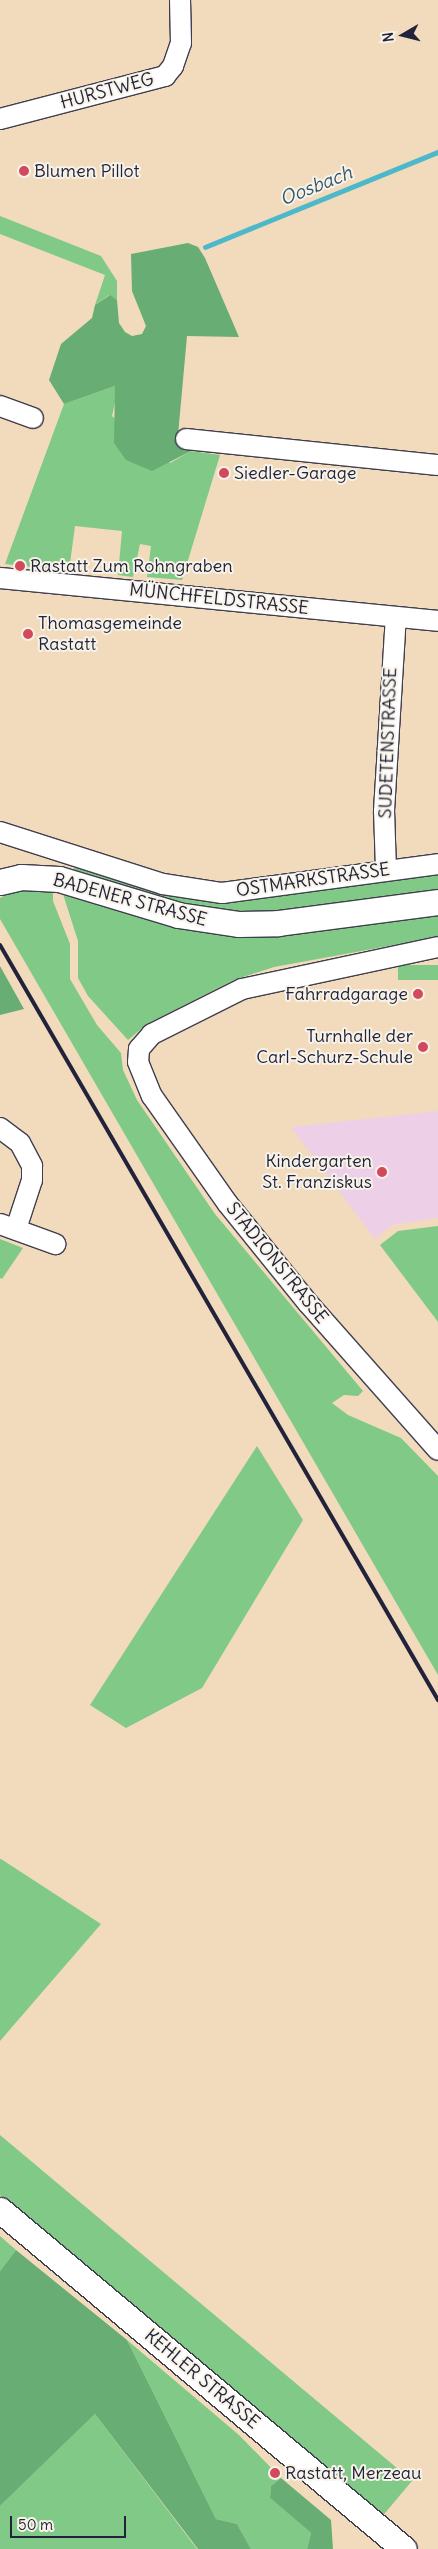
<!DOCTYPE html>
<html>
<head>
<meta charset="utf-8">
<style>
  body { margin:0 }
  #map { position:relative; width:438px; height:2549px; overflow:hidden; background:#f1dbbc; font-family:Delius,sans-serif }
  div>[style] { position:absolute }
  [style*='--x'] { left:calc(var(--x)*1px); top:calc(var(--y)*1px); width:calc(var(--w)*1px); rotate:calc(var(--a)*1deg) }
  .built>* { inset:0; background:#edd0e8 }
  .green>* { inset:0; background:#80c986; transform-origin:0 0 }
  .forest>* { inset:0; background:#68ad73 }
  .stream>* { height:4.5px; margin:-2.25px; padding:0 2.25px; transform-origin:2.25px; border-radius:2.25px; background:#4db8c9 }
  .roads { filter:drop-shadow(1px 0 #413e4e) drop-shadow(-1px 0 #413e4e) drop-shadow(0 1px #413e4e) drop-shadow(0 -1px #413e4e) }
  .minor>* { height:20px; margin:-10px; padding:0 10px; transform-origin:10px; border-radius:10px; background:#fff }
  .major>* { height:25px; margin:-12.5px; padding:0 12.5px; transform-origin:12.5px; border-radius:12.5px; background:#fff }
  .rail>* { height:4px; margin:-2px; padding:0 2px; transform-origin:2px; border-radius:2px; background:#22223b }
  .dots>* { width:14px; height:14px; translate:-50% -50%; box-sizing:border-box; border:2px solid #f7f3e8; border-radius:50% }
  span { translate:-50% -50%; white-space:nowrap; text-align:center; line-height:1.15; -webkit-text-stroke:4px #f7f3e8; paint-order:stroke }
  .street-label { font-size:18px; color:#22223b }
  .poi-label { font-size:18px; color:#22223b }
  .left { translate:0 -50%; text-align:left }
  .right { translate:-100% -50%; text-align:right }
  .water-label { font-size:19px; color:#31566d; font-style:italic }
  .north { position:absolute; left:378px; top:10px; width:50px; height:50px; -webkit-text-stroke:4px #f7f3e8; paint-order:stroke; rotate:262deg; font-size:14px; font-weight:700; line-height:20px; text-align:center; color:#22223b }
  .north::after { content:''; display:block; margin:auto; width:18px; height:22px; background:#22223b; clip-path:polygon(50% 0,100% 100%,50% 72%,0 100%) }
  .scale { position:absolute; left:10px; top:2516px; width:116px; height:22px; box-sizing:border-box; border:2px solid #22223b; border-top:0; padding-left:6px; font-size:15px; line-height:18px; white-space:nowrap; color:#22223b; -webkit-text-stroke:4px #f7f3e8; paint-order:stroke }
</style>
</head>
<body>
<div id="map">
  <div class="built">
    <div style="clip-path:polygon(438px 1111px,438px 1218px,392px 1225px,375px 1239px,291px 1127px)"></div>
  </div>
  <div class="green">
    <div style="clip-path:polygon(0 216px,101px 256px,117px 281px,117px 300px,109px 295px,95px 305px,105px 275px,0 234px)"></div>
    <div style="clip-path:polygon(115px 386px,117px 394px,112px 416px,170px 463px,191px 451px,220px 455px,182px 580px,147px 577px,151px 546px,140px 544px,133px 577px,118px 575px,122px 531px,75px 526px,69px 571px,5px 564px,64px 404px)"></div>
    <div style="clip-path:polygon(75px 866px,225px 902px,438px 874px,438px 891px,260px 913px,222px 912px,184px 904px,74px 870px)"></div>
    <div style="clip-path:polygon(15px 890px,53px 891px,53px 901px,70px 944px,70px 979px,97px 1025px,121px 1053px,123px 1070px,137px 1100px,215px 1214px,363px 1391px,358px 1396px,344px 1395px,332px 1403px,348px 1415px,401px 1438px,438px 1476px,438px 1675px,0 919px,0 898px)"></div>
    <div style="clip-path:polygon(62px 891px,182px 929px,233px 937px,273px 935px,438px 911px,438px 937px,274px 967px,234px 980px,147px 1024px,128px 1040px,88px 996px,78px 978px,78px 941px)"></div>
    <div style="left:438px;top:965px;width:15px;height:40px;rotate:90deg"></div>
    <div style="clip-path:polygon(438px 1226px,438px 1322px,380px 1245px,398px 1231px)"></div>
    <div style="clip-path:polygon(0 1239px,23px 1248px,2px 1279px,0 1278px)"></div>
    <div style="clip-path:polygon(257px 1446px,303px 1520px,202px 1688px,126px 1728px,90px 1705px)"></div>
    <div style="clip-path:polygon(1px 1859px,101px 1924px,0 2041px,0 1859px)"></div>
    <div style="left:0;top:2135px;width:538px;height:46px;rotate:40deg"></div>
    <div style="clip-path:polygon(0 2236px,16px 2250px,0 2271px)"></div>
    <div style="clip-path:polygon(127px 2340px,239px 2435px,281px 2478px,271px 2486px,270px 2498px,311px 2533px,307px 2549px,251px 2549px,237px 2524px,216px 2519px)"></div>
    <div style="clip-path:polygon(95px 2414px,197px 2549px,0 2549px,0 2506px)"></div>
  </div>
  <div class="forest">
    <div style="clip-path:polygon(188px 243px,198px 247px,205px 258px,239px 337px,187px 336px,178px 435px,180px 444px,191px 451px,152px 471px,126px 460px,114px 443px,115px 386px,64px 404px,49px 380px,61px 344px,92px 318px,95px 305px,110px 295px,117px 300px,119px 323px,125px 332px,132px 336px,142px 334px,146px 326px,132px 291px,131px 254px)"></div>
    <div style="clip-path:polygon(0 966px,24px 1009px,0 1015px)"></div>
    <div style="clip-path:polygon(16px 2250px,127px 2340px,216px 2519px,237px 2524px,251px 2549px,198px 2549px,95px 2414px,0 2506px,0 2271px)"></div>
    <div style="clip-path:polygon(281px 2478px,331px 2520px,333px 2549px,307px 2549px,311px 2533px,270px 2498px,271px 2486px)"></div>
  </div>
  <div class="stream">
    <div style="--x:205;--y:247;--w:252;--a:-22.2"></div>
  </div>
  <div class="roads">
    <div class="minor">
      <div style="--x:0;--y:119;--w:171;--a:-14.6"></div>
      <div style="--x:165;--y:76;--w:13;--a:-51"></div>
      <div style="--x:173;--y:66;--w:24;--a:-71"></div>
      <div style="--x:181;--y:43;--w:43;--a:-91.3"></div>
      <div style="--x:0;--y:406;--w:35;--a:20"></div>
      <div style="--x:186;--y:439;--w:253;--a:5.9"></div>
      <div style="--x:0;--y:578;--w:440;--a:5.6"></div>
      <div style="--x:0;--y:832;--w:171;--a:17.7"></div>
      <div style="--x:163;--y:884;--w:60;--a:8.7"></div>
      <div style="--x:222;--y:893;--w:218;--a:-7.6"></div>
      <div style="--x:386;--y:870;--w:59;--a:-91.9"></div>
      <div style="--x:384;--y:811;--w:194;--a:-86.5"></div>
      <div style="--x:438;--y:947;--w:200;--a:167.9"></div>
      <div style="--x:242;--y:989;--w:101;--a:153.4"></div>
      <div style="--x:152;--y:1034;--w:20;--a:131"></div>
      <div style="--x:139;--y:1049;--w:13;--a:94"></div>
      <div style="--x:138;--y:1062;--w:37;--a:68"></div>
      <div style="--x:152;--y:1096;--w:132;--a:54.9"></div>
      <div style="--x:228;--y:1204;--w:127;--a:51.1"></div>
      <div style="--x:308;--y:1303;--w:196;--a:48.5"></div>
      <div style="--x:0;--y:1128;--w:25;--a:37"></div>
      <div style="--x:20;--y:1143;--w:26;--a:62"></div>
      <div style="--x:32;--y:1166;--w:14;--a:90"></div>
      <div style="--x:32;--y:1180;--w:52;--a:108.1"></div>
      <div style="--x:0;--y:1224;--w:59;--a:20"></div>
    </div>
    <div class="major">
      <div style="--x:0;--y:882;--w:22;--a:-13"></div>
      <div style="--x:21;--y:877;--w:38;--a:3"></div>
      <div style="--x:59;--y:879;--w:124;--a:16.8"></div>
      <div style="--x:178;--y:915;--w:62;--a:8.4"></div>
      <div style="--x:239;--y:924;--w:39;--a:-1"></div>
      <div style="--x:278;--y:923;--w:161;--a:-7.5"></div>
      <div style="--x:0;--y:2210;--w:527;--a:40"></div>
    </div>
  </div>
  <div class="rail">
    <div style="--x:0;--y:945;--w:873;--a:59.88"></div>
  </div>
  <div class="dots">
    <div style="left:24px;top:171px;background:#d1495b"></div>
    <div style="left:224px;top:473px;background:#d1495b"></div>
    <div style="left:20px;top:566px;background:#d1495b"></div>
    <div style="left:28px;top:634px;background:#d1495b"></div>
    <div style="left:418px;top:994px;background:#d1495b"></div>
    <div style="left:423px;top:1047px;background:#d1495b"></div>
    <div style="left:382px;top:1172px;background:#d1495b"></div>
    <div style="left:275px;top:2473px;background:#d1495b"></div>
  </div>
  <div class="street-label">
    <span style="left:107px;top:91px;rotate:-15deg">HURSTWEG</span>
    <span style="left:219px;top:599px;rotate:6deg">MÜNCHFELDSTRASSE</span>
    <span style="left:388px;top:743px;rotate:-88deg">SUDETENSTRASSE</span>
    <span style="left:313px;top:880px;rotate:-8deg">OSTMARKSTRASSE</span>
    <span style="left:130px;top:900px;rotate:15deg">BADENER STRASSE</span>
    <span style="left:277px;top:1263px;rotate:51deg">STADIONSTRASSE</span>
    <span style="left:202px;top:2379px;rotate:40deg">KEHLER STRASSE</span>
  </div>
  <div class="poi-label">
    <span class="left" style="left:34px;top:171px">Blumen Pillot</span>
    <span class="left" style="left:234px;top:473px">Siedler-Garage</span>
    <span class="left" style="left:30px;top:566px">Rastatt Zum Rohngraben</span>
    <span class="left" style="left:38px;top:634px">Thomasgemeinde<br>Rastatt</span>
    <span class="right" style="left:408px;top:994px">Fahrradgarage</span>
    <span class="right" style="left:413px;top:1047px">Turnhalle der<br>Carl-Schurz-Schule</span>
    <span class="right" style="left:372px;top:1172px">Kindergarten<br>St. Franziskus</span>
    <span class="left" style="left:285px;top:2473px">Rastatt, Merzeau</span>
  </div>
  <div class="water-label">
    <span style="left:316px;top:186px;rotate:-22deg">Oosbach</span>
  </div>
  <div class="north">N</div>
  <div class="scale">50 m</div>
</div>
</body>
</html>
